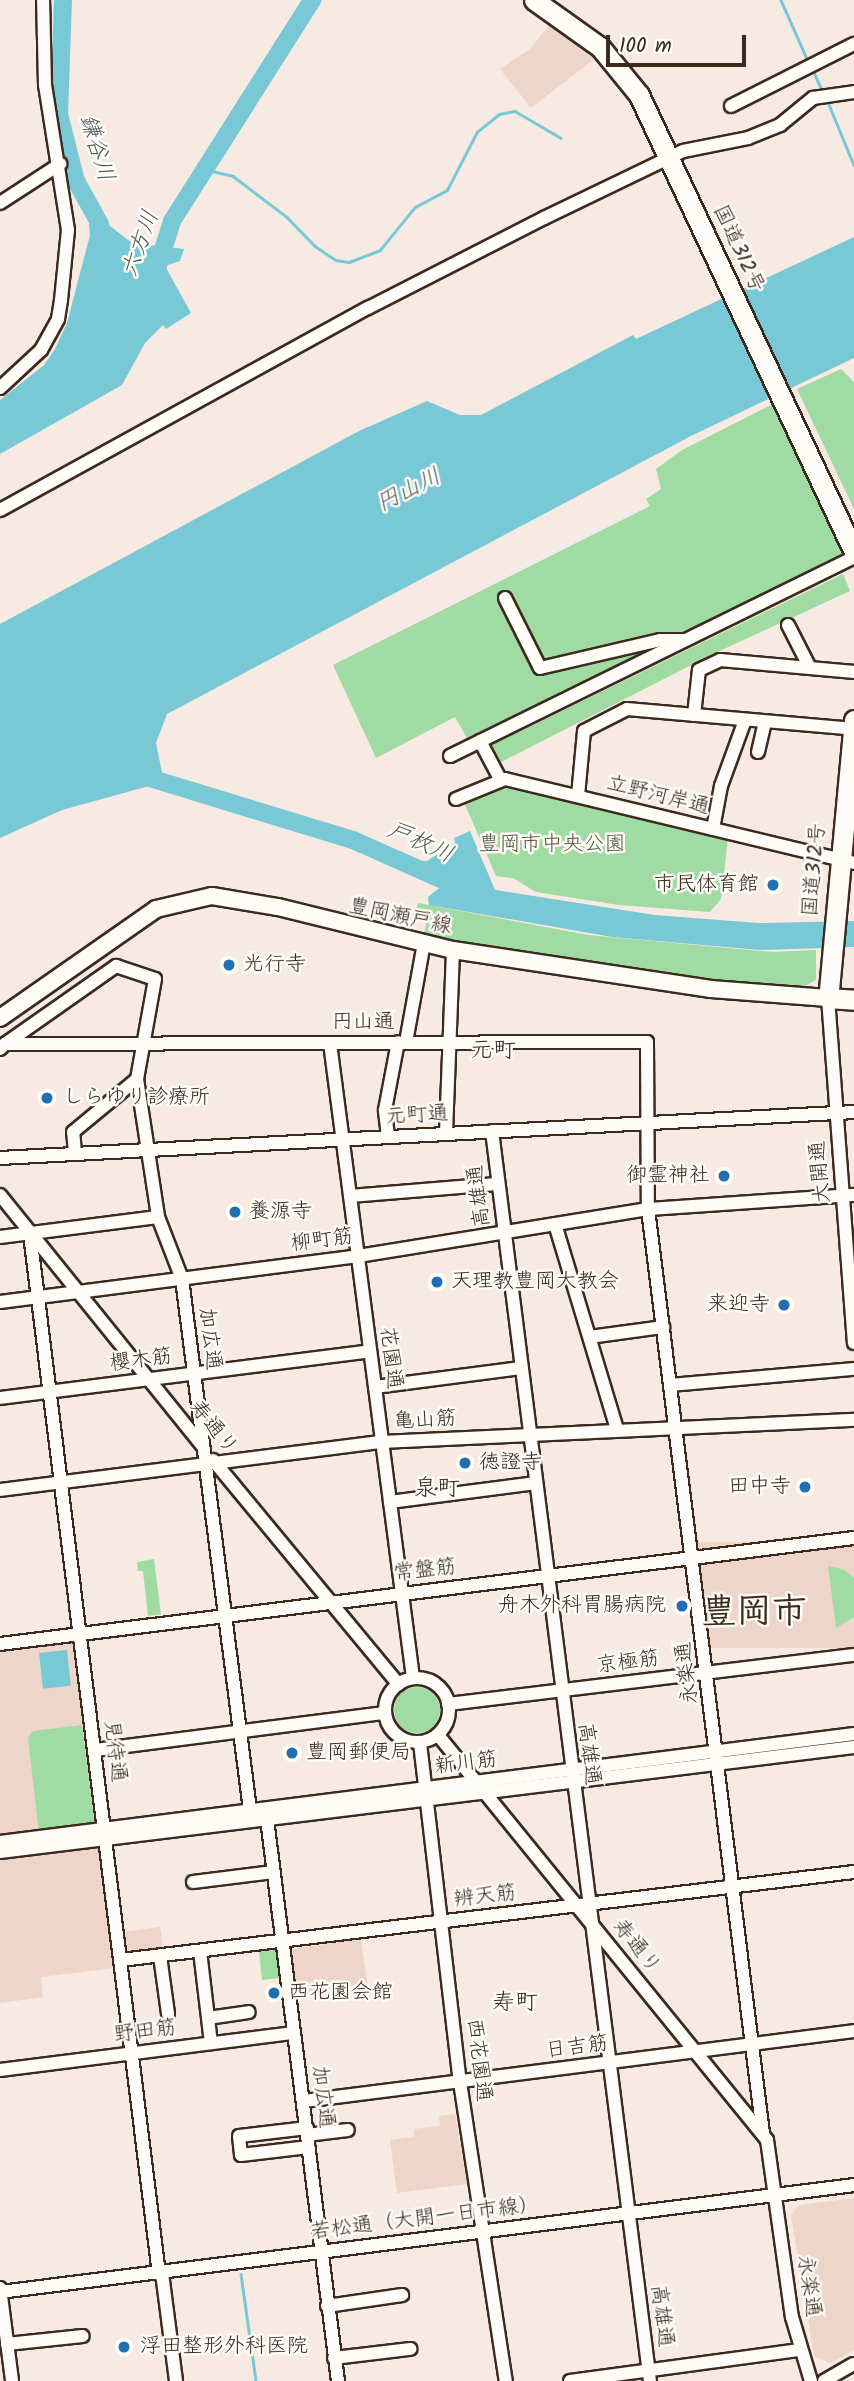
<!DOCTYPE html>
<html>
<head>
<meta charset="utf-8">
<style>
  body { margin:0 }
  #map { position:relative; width:854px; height:2381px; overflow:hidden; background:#f6eae2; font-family:Kalam,"Klee One",sans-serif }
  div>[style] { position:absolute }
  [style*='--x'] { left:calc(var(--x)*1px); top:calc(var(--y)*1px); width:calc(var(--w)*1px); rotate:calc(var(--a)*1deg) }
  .built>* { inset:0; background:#eed5c9; transform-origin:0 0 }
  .green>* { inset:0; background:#9fdba2 }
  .round { border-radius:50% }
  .water>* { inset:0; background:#79c8d5; transform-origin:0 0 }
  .stream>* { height:2.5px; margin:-1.25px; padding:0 1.25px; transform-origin:1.25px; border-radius:1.25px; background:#79c8d5 }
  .river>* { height:18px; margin:-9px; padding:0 9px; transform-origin:9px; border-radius:9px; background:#79c8d5 }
  .roads { filter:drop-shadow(2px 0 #3b2a1e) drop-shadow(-2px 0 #3b2a1e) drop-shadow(0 2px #3b2a1e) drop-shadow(0 -2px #3b2a1e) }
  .minor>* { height:12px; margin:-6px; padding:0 6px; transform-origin:6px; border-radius:6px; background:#fdfcf7 }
  .minor>.ring { margin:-6px; padding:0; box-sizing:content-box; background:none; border:12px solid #fdfcf7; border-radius:50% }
  .major>* { height:16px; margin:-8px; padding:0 8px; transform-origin:8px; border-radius:8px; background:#fdfcf7 }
  .highway>* { height:19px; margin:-9.5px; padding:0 9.5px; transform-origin:9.5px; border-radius:9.5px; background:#fdfcf7 }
  .dots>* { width:19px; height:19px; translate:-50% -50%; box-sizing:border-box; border:4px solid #fdfcf7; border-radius:50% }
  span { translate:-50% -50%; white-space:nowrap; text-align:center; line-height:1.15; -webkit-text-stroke:5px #fdfcf7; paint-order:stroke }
  .street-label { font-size:21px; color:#3b2a1e }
  .park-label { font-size:21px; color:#54563f }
  .poi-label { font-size:21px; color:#3b2a1e }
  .right { translate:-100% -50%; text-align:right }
  .left { translate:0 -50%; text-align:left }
  .water-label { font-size:23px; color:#4e5955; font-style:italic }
  .neighbourhood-label { font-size:23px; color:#3b2a1e }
  .town-label { font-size:35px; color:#3b2a1e; font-weight:700 }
  .scale { position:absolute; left:606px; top:35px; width:140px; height:32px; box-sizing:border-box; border:4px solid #3b2a1e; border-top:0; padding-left:9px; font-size:21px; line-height:24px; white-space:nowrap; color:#3b2a1e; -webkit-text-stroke:5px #fdfcf7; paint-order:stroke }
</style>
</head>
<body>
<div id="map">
  <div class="built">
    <div style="clip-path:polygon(550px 24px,594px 59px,531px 108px,500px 69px,531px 48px)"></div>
    <div style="left:854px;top:1542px;width:106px;height:157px;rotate:90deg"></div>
    <div style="clip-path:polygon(73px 1638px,97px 1828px,0 1840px,0 1647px)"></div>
    <div style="clip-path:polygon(100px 1844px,115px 1968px,41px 1977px,43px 1997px,0 2003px,0 1856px)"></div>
    <div style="clip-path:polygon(160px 1927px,163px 1950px,124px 1952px,122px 1932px)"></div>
    <div style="left:361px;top:1939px;width:45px;height:71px;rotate:82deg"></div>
    <div style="clip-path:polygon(455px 2114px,467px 2184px,397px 2193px,390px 2140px,414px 2137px,414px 2129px,440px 2126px,439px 2116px)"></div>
    <div style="clip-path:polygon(854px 2198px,854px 2350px,831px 2363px,814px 2356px,791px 2215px,799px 2205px)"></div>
  </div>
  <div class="green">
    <div style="clip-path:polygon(841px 369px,854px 382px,854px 509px,797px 389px)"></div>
    <div style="clip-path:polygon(775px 403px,848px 555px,467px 738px,455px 717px,376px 758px,333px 665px,650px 506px,646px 499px,661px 489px,656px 469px,682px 450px)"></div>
    <div style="clip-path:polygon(843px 574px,850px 591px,711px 655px,501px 762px,490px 741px,515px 734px)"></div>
    <div style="clip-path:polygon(498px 783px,728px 838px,721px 899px,710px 912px,619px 905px,536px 892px,513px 878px,496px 876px,463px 800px)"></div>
    <div style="clip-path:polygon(418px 903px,588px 935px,773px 952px,816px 950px,816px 980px,799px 989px,741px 983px,454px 942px,424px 934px,428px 913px,416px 910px)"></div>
    <div style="clip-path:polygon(154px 1559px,161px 1614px,148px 1616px,143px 1571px,138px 1571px,137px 1562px)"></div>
    <div style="clip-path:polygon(828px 1566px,843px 1569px,854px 1578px,854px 1617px,836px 1628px)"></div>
    <div class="round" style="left:394px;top:1687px;width:46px;height:46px"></div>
    <div style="clip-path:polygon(82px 1725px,95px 1826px,39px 1833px,28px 1738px,33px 1731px)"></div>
    <div style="clip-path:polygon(274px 1948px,279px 1951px,280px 1978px,262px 1980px,259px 1950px)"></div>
  </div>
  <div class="water">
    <div style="clip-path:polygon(89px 224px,110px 226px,132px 243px,184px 249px,180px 261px,165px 266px,191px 313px,166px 329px,163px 325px,145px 343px,122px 385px,0 454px,0 400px,44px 365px,55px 349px,67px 323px,90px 235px)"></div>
    <div style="clip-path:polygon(854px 237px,854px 358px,691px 436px,167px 714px,156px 743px,164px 782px,62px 810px,0 838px,0 624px,359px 431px,427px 401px,460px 415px,481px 415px,633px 335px,636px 339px)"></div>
    <div style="clip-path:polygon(470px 831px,495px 890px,655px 915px,758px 923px,854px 921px,854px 947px,760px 950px,612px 937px,429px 905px,428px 897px,444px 884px,438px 875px,418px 868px,420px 861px,427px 861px,455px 842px,454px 838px)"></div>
    <div style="left:67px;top:1650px;width:36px;height:28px;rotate:84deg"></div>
  </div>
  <div class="stream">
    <div style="--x:781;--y:0;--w:67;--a:66.1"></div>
    <div style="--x:813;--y:70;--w:24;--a:66"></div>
    <div style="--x:828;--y:102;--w:68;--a:67.6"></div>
    <div style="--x:203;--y:169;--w:31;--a:13"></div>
    <div style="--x:233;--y:176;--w:68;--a:37.2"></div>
    <div style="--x:287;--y:217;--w:40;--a:46"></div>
    <div style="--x:315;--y:246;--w:25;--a:34"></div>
    <div style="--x:336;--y:260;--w:13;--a:9"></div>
    <div style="--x:349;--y:262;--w:33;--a:-21"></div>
    <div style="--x:380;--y:250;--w:55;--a:-50.9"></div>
    <div style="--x:415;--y:207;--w:36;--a:-28"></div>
    <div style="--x:447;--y:190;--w:65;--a:-62.7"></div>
    <div style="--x:477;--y:132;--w:28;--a:-39"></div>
    <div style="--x:499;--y:114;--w:16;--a:-11"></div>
    <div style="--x:515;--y:111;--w:53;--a:30.4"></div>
    <div style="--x:729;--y:1756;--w:107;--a:-7"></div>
    <div style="--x:241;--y:2274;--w:108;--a:82"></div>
  </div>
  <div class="river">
    <div style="--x:63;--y:0;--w:114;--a:92"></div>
    <div style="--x:59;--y:114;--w:69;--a:75.8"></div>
    <div style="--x:76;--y:181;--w:49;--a:60.8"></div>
    <div style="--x:100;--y:224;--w:23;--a:80"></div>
    <div style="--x:157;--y:269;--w:50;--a:-72.6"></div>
    <div style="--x:172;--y:221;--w:262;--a:-57.6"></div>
    <div style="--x:140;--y:775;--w:223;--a:17"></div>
    <div style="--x:353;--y:840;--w:120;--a:24"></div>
  </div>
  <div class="roads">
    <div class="minor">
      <div style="--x:731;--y:106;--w:138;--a:-26.8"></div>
      <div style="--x:0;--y:203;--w:72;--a:-33"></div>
      <div style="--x:0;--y:388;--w:56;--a:-42.8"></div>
      <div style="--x:41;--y:350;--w:35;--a:-61"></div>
      <div style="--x:58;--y:319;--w:19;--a:-81"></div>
      <div style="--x:61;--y:300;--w:70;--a:-84.3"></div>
      <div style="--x:68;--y:230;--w:147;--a:-99"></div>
      <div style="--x:45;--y:85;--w:85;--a:-91.3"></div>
      <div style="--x:0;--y:510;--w:420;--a:-28.8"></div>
      <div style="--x:368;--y:308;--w:198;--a:-27.1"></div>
      <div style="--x:544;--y:218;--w:154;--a:-25.7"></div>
      <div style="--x:683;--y:151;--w:66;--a:-11.3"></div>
      <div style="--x:748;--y:138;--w:35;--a:-22"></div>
      <div style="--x:780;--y:125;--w:43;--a:-39.3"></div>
      <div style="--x:813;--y:98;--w:41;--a:-8.3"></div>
      <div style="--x:505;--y:598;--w:78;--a:63.4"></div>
      <div style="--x:540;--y:668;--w:123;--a:-13.1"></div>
      <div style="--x:660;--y:640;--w:22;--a:0"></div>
      <div style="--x:788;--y:625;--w:48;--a:62.9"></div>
      <div style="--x:694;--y:715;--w:45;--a:-83.7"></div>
      <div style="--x:699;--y:670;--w:23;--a:-25"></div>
      <div style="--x:720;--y:660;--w:135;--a:5.1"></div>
      <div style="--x:480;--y:741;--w:43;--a:62.2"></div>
      <div style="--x:758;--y:752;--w:31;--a:-77"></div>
      <div style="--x:450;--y:756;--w:450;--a:-26.2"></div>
      <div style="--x:578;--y:796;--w:65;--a:-84.7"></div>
      <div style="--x:584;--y:731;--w:48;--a:-27.1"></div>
      <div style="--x:627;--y:709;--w:228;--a:5"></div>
      <div style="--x:456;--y:799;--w:53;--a:-22.2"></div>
      <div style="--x:505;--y:779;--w:359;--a:13.5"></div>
      <div style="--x:713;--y:829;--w:44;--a:-79.5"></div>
      <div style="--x:721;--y:786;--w:70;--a:-70"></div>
      <div style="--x:828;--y:998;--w:346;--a:85.7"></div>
      <div style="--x:406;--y:1042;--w:101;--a:-79.7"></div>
      <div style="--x:330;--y:1043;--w:640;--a:82.55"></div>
      <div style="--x:5;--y:1044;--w:136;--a:-35.1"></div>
      <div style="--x:116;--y:966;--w:41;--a:18.4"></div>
      <div style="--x:155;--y:979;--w:102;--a:100.2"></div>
      <div style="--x:137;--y:1079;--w:140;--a:81.3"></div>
      <div style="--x:158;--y:1217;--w:66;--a:68.8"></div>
      <div style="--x:182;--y:1279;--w:535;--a:82.7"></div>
      <div style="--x:0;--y:1049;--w:7;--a:-45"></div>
      <div style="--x:5;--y:1044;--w:642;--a:-0.18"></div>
      <div style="--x:647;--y:1042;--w:167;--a:89.7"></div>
      <div style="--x:648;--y:1209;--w:932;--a:82.91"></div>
      <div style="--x:492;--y:1131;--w:1260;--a:82.8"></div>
      <div style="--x:446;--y:1133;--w:183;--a:-87.8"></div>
      <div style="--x:388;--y:1136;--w:26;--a:-97"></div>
      <div style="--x:385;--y:1110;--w:69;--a:-79.2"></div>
      <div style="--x:75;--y:1153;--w:21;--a:-95"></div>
      <div style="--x:73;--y:1132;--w:83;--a:-39.6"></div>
      <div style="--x:0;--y:1158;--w:855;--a:-3.08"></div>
      <div style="--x:0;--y:1195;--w:321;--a:51.1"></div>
      <div style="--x:350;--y:1196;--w:147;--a:-4.7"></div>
      <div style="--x:555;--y:1224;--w:215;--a:73.2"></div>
      <div style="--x:30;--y:1234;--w:1048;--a:82.93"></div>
      <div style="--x:0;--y:1237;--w:159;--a:-7.2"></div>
      <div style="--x:0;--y:1302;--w:361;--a:-7.3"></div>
      <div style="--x:358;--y:1256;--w:294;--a:-9.2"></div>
      <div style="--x:648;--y:1209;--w:206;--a:-3.9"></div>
      <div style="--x:590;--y:1337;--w:74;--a:-7.8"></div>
      <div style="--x:670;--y:1385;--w:185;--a:-5"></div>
      <div style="--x:375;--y:1387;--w:147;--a:-7.4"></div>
      <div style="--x:0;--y:1398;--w:373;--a:-7.2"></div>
      <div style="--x:213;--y:1460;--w:291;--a:50.4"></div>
      <div style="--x:0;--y:1490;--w:385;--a:-7.2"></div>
      <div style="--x:382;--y:1442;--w:473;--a:-2.7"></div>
      <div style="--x:390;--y:1502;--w:147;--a:-7.4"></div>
      <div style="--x:0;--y:1644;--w:861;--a:-7.08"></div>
      <div class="ring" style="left:385px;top:1678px;width:52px;height:52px"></div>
      <div style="--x:448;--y:1704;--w:409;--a:-6.9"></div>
      <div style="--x:438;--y:1735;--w:522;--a:50.91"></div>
      <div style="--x:767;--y:2140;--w:179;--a:82"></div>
      <div style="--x:792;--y:2317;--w:67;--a:73.5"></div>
      <div style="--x:420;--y:1743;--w:341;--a:83.3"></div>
      <div style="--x:460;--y:2082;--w:303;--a:81.3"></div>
      <div style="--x:95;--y:1750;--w:292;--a:-7.3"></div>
      <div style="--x:267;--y:1819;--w:566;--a:82.8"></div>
      <div style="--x:0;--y:1842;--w:861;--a:-7.21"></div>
      <div style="--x:0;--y:1852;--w:860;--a:-7.01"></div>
      <div style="--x:193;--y:1882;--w:81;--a:-7.1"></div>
      <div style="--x:200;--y:1951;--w:93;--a:83.2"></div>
      <div style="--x:160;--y:1956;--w:59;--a:82.1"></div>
      <div style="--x:121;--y:1960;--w:738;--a:-6.85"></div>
      <div style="--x:208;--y:2018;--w:41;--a:-8.3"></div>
      <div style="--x:0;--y:2070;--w:296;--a:-7.2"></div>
      <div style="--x:304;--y:2101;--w:554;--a:-7.25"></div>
      <div style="--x:307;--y:2128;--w:68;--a:173.3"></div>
      <div style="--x:239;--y:2136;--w:19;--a:84"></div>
      <div style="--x:241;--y:2155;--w:68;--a:-6.7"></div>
      <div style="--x:307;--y:2135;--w:41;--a:-7"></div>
      <div style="--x:162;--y:2273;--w:109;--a:82.6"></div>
      <div style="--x:0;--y:2288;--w:94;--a:82.6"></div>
      <div style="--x:0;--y:2292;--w:861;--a:-7.14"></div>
      <div style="--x:327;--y:2306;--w:76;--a:-8.3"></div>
      <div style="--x:7;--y:2344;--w:76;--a:-6"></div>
      <div style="--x:334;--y:2358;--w:77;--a:-6.8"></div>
      <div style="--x:570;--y:2381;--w:232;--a:-7.7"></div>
      <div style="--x:824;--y:2381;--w:34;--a:-30"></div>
    </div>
    <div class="major">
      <div style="--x:0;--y:1018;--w:190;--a:-34.9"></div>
      <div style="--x:156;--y:909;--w:57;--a:-13.1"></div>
      <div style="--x:212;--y:896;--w:67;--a:9.5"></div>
      <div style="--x:278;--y:907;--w:180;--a:13.8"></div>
      <div style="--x:453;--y:950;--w:261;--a:8.6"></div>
      <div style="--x:711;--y:989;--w:117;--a:4.4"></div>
    </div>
    <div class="highway">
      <div style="--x:534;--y:0;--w:81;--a:35.5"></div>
      <div style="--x:600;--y:47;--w:62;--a:50.9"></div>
      <div style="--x:639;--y:95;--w:505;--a:64.8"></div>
      <div style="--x:854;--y:720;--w:279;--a:95.3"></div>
      <div style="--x:828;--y:998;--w:26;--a:4"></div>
    </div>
  </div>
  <div class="dots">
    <div style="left:773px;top:885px;background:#1f6fb2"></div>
    <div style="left:229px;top:965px;background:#1f6fb2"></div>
    <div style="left:47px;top:1098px;background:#1f6fb2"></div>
    <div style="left:724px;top:1176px;background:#1f6fb2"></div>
    <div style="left:235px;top:1212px;background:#1f6fb2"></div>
    <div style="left:437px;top:1282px;background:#1f6fb2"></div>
    <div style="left:784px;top:1305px;background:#1f6fb2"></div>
    <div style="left:465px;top:1463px;background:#1f6fb2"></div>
    <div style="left:805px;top:1487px;background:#1f6fb2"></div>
    <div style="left:682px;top:1606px;background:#1f6fb2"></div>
    <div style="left:292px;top:1753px;background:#1f6fb2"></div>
    <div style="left:274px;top:1993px;background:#1f6fb2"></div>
    <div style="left:124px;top:2347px;background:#1f6fb2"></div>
  </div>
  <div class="street-label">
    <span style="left:738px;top:249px;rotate:65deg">国道312号</span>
    <span style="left:658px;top:796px;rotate:14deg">立野河岸通</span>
    <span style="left:815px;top:870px;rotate:-85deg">国道312号</span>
    <span style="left:400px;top:917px;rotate:12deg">豊岡瀬戸線</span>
    <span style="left:363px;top:1023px">円山通</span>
    <span style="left:417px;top:1116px;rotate:-3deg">元町通</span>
    <span style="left:821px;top:1172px;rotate:-95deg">大開通</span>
    <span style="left:480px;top:1196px;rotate:-97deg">高雄通</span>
    <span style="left:322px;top:1241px;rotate:-7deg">柳町筋</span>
    <span style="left:209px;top:1339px;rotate:83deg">加広通</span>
    <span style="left:390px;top:1358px;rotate:83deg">花園通</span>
    <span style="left:141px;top:1361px;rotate:-7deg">櫻木筋</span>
    <span style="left:425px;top:1421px;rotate:-3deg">亀山筋</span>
    <span style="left:213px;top:1428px;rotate:51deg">寿通り</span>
    <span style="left:425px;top:1571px;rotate:-7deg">常盤筋</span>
    <span style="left:628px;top:1663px;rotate:-7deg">京極筋</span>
    <span style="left:688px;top:1673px;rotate:-97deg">永楽通</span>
    <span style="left:114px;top:1751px;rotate:83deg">見待通</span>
    <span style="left:588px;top:1754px;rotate:83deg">高雄通</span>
    <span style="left:466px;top:1764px;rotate:-7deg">新川筋</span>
    <span style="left:485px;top:1897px;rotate:-7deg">辨天筋</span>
    <span style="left:636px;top:1947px;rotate:51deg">寿通り</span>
    <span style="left:145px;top:2032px;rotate:-7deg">野田筋</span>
    <span style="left:577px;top:2048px;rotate:-7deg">日吉筋</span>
    <span style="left:478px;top:2060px;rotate:83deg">西花園通</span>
    <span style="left:322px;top:2097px;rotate:83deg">加広通</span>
    <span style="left:425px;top:2219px;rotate:-7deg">若松通（大開一日市線）</span>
    <span style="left:808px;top:2286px;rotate:82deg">永楽通</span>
    <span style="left:661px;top:2316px;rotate:83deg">高雄通</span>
  </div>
  <div class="park-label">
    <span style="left:552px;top:845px">豊岡市中央公園</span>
  </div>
  <div class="poi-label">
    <span class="right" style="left:759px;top:885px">市民体育館</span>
    <span class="left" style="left:243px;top:965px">光行寺</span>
    <span class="left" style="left:63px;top:1098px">しらゆり診療所</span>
    <span class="right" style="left:710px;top:1176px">御霊神社</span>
    <span class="left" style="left:249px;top:1212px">養源寺</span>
    <span class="left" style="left:451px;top:1282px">天理教豊岡大教会</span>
    <span class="right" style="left:770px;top:1305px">来迎寺</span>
    <span class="left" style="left:479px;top:1463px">徳證寺</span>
    <span class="right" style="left:791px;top:1487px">田中寺</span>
    <span class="right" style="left:666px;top:1606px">舟木外科胃腸病院</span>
    <span class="left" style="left:306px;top:1753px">豊岡郵便局</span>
    <span class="left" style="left:288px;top:1993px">西花園会館</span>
    <span class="left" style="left:140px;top:2347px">浮田整形外科医院</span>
  </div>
  <div class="water-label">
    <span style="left:96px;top:148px;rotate:73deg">鎌谷川</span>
    <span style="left:141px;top:244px;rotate:-70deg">六方川</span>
    <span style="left:409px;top:491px;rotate:-27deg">円山川</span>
    <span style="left:420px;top:843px;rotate:24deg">戸枚川</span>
  </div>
  <div class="neighbourhood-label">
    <span style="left:493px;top:1051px">元町</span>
    <span style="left:437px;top:1489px">泉町</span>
    <span style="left:515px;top:2003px">寿町</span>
  </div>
  <div class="town-label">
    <span style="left:754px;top:1613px">豊岡市</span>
  </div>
  <div class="scale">100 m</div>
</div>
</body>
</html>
